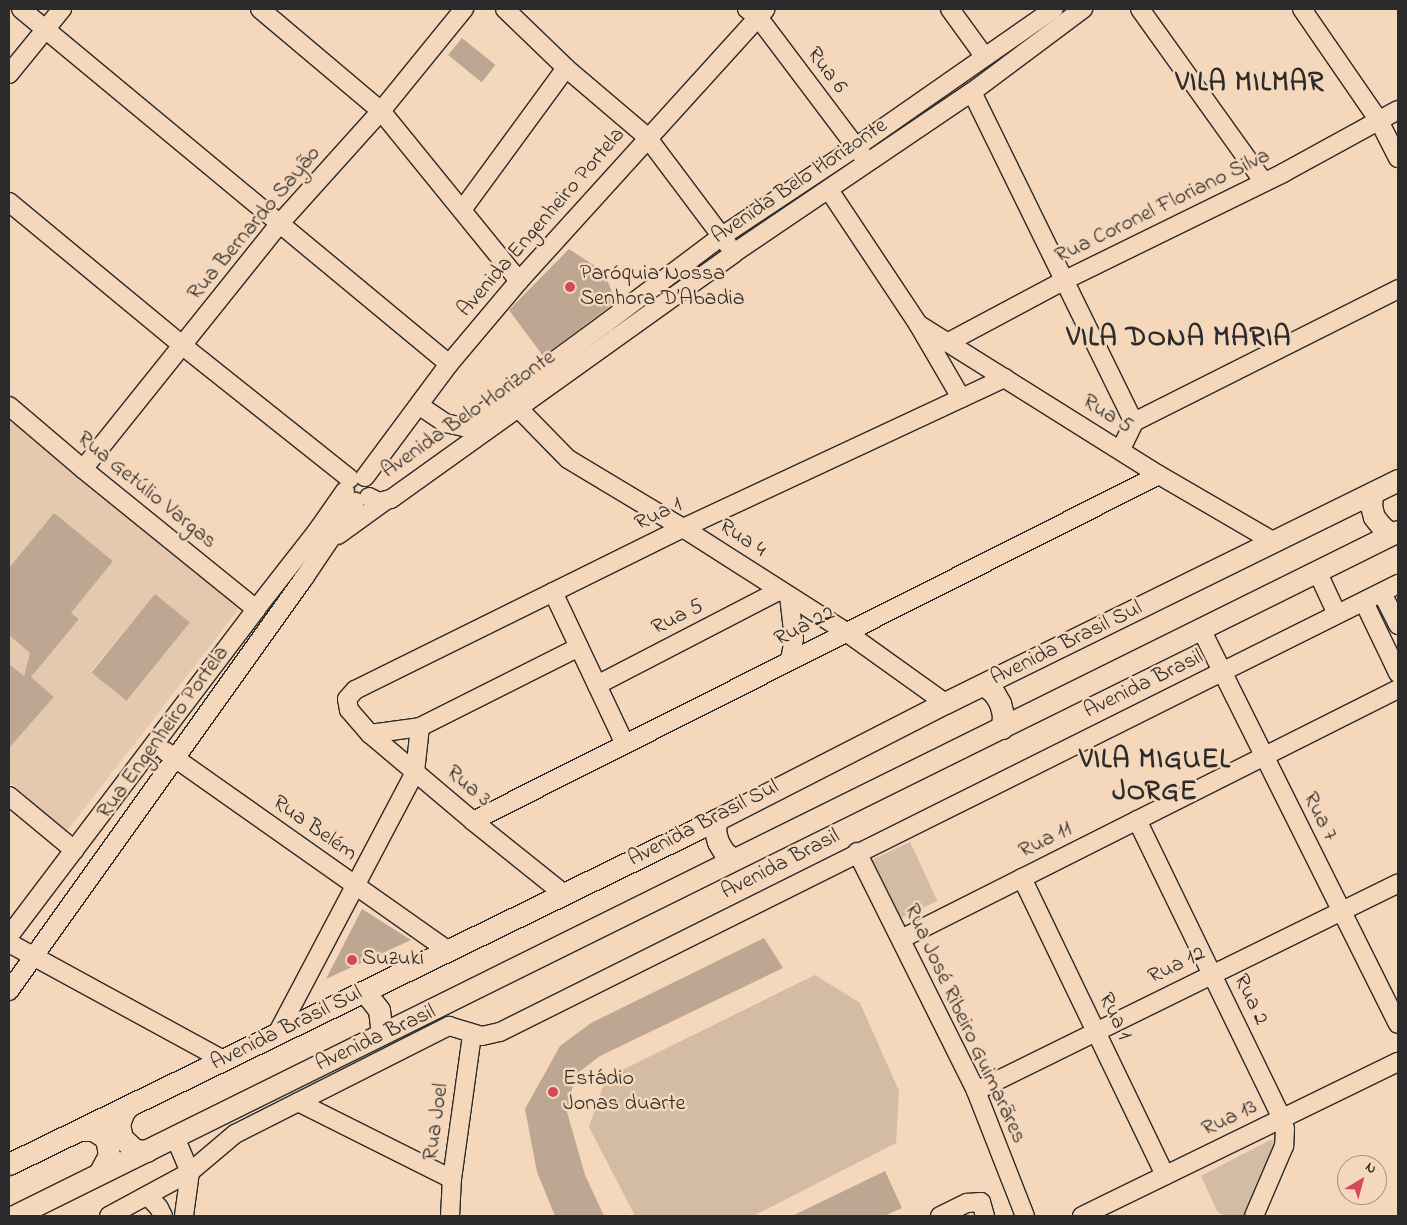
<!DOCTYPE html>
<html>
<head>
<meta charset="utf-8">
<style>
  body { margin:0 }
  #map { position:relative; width:1407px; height:1225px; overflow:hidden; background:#f5d7bb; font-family:"Indie Flower",sans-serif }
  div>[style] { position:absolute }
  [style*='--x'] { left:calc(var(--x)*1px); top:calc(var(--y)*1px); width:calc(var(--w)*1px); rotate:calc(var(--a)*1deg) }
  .built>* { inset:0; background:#e4c9af }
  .green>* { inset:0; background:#d4bba3; transform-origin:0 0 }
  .building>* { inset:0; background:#bda793; transform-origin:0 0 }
  .roads { filter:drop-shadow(1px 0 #2b2b2b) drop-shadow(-1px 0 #2b2b2b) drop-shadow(0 1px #2b2b2b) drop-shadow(0 -1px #2b2b2b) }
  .minor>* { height:18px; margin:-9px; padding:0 9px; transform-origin:9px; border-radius:9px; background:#f5d7bb }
  .major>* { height:21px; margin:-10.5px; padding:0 10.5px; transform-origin:10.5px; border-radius:10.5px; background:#f5d7bb }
  .dots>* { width:14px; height:14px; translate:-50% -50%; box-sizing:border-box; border:2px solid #f5d7bb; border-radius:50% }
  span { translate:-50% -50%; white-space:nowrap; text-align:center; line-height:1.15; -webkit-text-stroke:5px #f5d7bb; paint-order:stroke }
  .street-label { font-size:22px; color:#2b2b2b }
  .poi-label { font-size:22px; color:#2b2b2b }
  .left { translate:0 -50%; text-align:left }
  .district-label { font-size:28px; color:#2b2b2b; font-weight:700; letter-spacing:1px }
  .frame { position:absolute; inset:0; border:10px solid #2b2b2b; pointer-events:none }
  .north { position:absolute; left:1337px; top:1155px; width:50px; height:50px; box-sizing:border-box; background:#f5d7bb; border:1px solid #a49281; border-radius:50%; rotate:37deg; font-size:14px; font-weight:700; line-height:20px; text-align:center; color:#2b2b2b }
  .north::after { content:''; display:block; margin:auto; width:18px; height:22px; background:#d1495b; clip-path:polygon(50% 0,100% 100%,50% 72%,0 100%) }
</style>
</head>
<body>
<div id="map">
  <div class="built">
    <div style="clip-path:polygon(evenodd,9px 420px,241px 606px,66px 832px,9px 781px,9px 748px,54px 697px,25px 672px,24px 676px,9px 664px,9px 635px,42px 663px,79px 619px,13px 564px,9px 568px,9px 420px,54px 513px,113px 561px,20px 555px,54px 513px,9px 420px,155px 594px,190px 622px,125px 700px,91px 671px,155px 594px)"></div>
  </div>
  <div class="green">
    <div style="left:910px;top:842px;width:65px;height:42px;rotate:65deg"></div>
    <div style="clip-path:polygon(815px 975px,860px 1003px,899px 1091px,896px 1143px,753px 1216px,635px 1216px,589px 1127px,606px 1078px)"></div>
    <div style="clip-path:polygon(1272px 1139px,1278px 1148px,1247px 1216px,1224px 1216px,1217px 1211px,1201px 1176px)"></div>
  </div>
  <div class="building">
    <div style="left:462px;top:38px;width:43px;height:22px;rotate:39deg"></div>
    <div style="clip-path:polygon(569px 249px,604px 272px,616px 302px,543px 356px,509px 310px)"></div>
    <div style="clip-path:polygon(54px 513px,113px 561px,71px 613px,79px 619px,31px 677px,54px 697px,9px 748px,9px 664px,24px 676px,30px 653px,9px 635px,9px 568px)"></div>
    <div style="left:155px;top:594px;width:45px;height:101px;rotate:39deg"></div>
    <div style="clip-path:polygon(362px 909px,411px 940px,326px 979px)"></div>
    <div style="clip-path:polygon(764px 938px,783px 968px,600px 1056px,575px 1075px,567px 1112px,585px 1175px,604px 1216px,555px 1216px,537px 1172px,525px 1109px,560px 1046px,591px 1023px)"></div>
    <div style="clip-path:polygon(885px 1171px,902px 1208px,884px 1216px,792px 1216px)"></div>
  </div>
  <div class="roads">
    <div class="minor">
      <div style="--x:21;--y:9;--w:556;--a:39.67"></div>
      <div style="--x:260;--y:9;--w:158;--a:40.1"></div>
      <div style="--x:381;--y:111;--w:219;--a:50.9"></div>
      <div style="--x:505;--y:9;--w:85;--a:44"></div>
      <div style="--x:566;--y:68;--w:106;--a:40.4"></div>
      <div style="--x:647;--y:137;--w:135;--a:53.1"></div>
      <div style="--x:747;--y:9;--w:14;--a:36"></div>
      <div style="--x:758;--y:17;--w:173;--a:53"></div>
      <div style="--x:950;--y:9;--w:58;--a:54.1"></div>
      <div style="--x:1140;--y:9;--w:213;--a:54.4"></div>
      <div style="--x:1302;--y:9;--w:134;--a:55.4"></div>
      <div style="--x:1378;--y:119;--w:44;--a:62.9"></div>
      <div style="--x:9;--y:74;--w:84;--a:-50.8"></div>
      <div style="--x:972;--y:92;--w:368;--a:63.9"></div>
      <div style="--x:829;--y:190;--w:161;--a:56.4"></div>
      <div style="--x:918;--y:324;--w:86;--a:59.8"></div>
      <div style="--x:9;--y:202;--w:226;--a:39.6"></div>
      <div style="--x:183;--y:346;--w:213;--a:38.5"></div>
      <div style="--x:462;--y:210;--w:176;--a:-53.8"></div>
      <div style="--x:918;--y:324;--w:284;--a:32.1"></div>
      <div style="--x:1159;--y:475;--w:133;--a:30.2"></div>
      <div style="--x:947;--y:343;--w:134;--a:-28.1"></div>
      <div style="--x:1065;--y:280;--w:243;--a:-26.1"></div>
      <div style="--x:1283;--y:173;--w:131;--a:-28.7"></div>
      <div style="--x:9;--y:406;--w:97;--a:40.4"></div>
      <div style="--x:83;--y:469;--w:223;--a:39"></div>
      <div style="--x:420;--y:406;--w:30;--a:34"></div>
      <div style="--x:445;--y:423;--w:19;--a:12"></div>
      <div style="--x:464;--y:427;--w:176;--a:-36.2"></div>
      <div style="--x:606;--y:323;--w:145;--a:-36.9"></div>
      <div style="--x:722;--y:236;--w:161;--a:-33.6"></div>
      <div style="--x:856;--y:147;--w:241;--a:-34.9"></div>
      <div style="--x:519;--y:409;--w:70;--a:45.6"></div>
      <div style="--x:568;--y:459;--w:134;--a:31"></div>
      <div style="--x:683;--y:528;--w:193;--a:32.5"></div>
      <div style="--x:846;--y:632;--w:122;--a:35.6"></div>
      <div style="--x:1121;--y:449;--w:30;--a:-64"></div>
      <div style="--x:1134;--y:422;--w:296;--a:-26.7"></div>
      <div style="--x:83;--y:469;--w:317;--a:-51.3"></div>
      <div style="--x:281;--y:222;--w:149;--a:-48"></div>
      <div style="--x:381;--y:111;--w:132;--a:-50.9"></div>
      <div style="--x:365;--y:477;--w:141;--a:-53.4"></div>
      <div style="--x:449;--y:364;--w:109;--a:-49.9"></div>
      <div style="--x:519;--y:281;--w:367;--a:-47.8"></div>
      <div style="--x:369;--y:497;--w:11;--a:27"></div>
      <div style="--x:379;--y:502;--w:12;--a:-14"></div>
      <div style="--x:391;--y:499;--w:422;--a:-35.6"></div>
      <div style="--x:734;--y:253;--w:287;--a:-34.1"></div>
      <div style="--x:972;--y:92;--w:139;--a:-36.8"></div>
      <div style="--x:338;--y:535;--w:58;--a:-35.9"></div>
      <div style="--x:1317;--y:571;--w:47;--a:65.1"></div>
      <div style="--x:553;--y:592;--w:168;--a:64.7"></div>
      <div style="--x:1382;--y:593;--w:36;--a:63"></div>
      <div style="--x:789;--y:596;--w:43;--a:83.4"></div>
      <div style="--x:794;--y:639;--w:21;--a:101"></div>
      <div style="--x:1364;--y:602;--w:79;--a:64.4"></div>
      <div style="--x:1201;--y:629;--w:441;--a:63.5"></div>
      <div style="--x:597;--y:685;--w:206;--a:-27.4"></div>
      <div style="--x:370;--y:734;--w:50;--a:-8"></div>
      <div style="--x:420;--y:727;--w:178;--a:-26.7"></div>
      <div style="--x:165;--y:751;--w:347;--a:35.2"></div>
      <div style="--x:9;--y:796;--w:85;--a:39.7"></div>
      <div style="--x:1137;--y:820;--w:331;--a:64.1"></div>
      <div style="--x:1282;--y:1118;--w:11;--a:75"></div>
      <div style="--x:1285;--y:1129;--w:17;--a:93"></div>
      <div style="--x:1284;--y:1146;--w:76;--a:113.2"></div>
      <div style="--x:473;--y:821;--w:768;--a:-26.77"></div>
      <div style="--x:857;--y:852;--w:267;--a:63.5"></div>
      <div style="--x:976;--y:1091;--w:134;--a:68.6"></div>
      <div style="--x:1022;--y:878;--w:330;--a:64.3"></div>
      <div style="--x:564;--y:894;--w:117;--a:-141.3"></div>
      <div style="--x:473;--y:821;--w:135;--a:-139.8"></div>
      <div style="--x:370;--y:734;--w:32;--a:-131"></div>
      <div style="--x:349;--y:710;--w:11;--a:-100"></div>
      <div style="--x:347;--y:699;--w:12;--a:-48"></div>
      <div style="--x:355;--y:690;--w:366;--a:-26.3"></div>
      <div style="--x:683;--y:528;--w:355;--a:-25"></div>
      <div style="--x:9;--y:936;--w:410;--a:-52.9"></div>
      <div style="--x:256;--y:609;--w:99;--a:-52"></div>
      <div style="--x:317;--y:531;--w:49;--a:-55"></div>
      <div style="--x:901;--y:939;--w:556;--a:-26.7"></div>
      <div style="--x:9;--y:943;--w:245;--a:28.6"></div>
      <div style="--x:9;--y:991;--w:508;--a:-54.46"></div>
      <div style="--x:304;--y:578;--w:92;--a:-56.1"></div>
      <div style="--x:277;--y:1034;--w:296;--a:-62.2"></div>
      <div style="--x:415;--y:772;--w:45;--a:-83.7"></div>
      <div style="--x:976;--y:1091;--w:470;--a:-26.2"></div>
      <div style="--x:298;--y:1102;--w:172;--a:26.6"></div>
      <div style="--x:175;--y:1137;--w:38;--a:67"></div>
      <div style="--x:190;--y:1172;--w:44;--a:97.8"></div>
      <div style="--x:148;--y:1196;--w:16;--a:47"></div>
      <div style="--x:159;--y:1208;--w:9;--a:63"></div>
      <div style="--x:109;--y:1216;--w:92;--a:-28.5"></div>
      <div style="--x:190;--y:1172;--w:59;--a:-40.2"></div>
      <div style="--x:235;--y:1134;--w:240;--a:-26.8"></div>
      <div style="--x:449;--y:1026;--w:34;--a:17"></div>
      <div style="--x:482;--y:1036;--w:18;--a:-13"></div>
      <div style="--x:500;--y:1032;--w:1004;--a:-26.51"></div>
      <div style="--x:450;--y:1216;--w:37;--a:-87"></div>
      <div style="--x:452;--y:1179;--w:146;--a:-82.1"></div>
      <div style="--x:940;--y:1216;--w:30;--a:-26"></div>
      <div style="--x:967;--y:1203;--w:14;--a:-4"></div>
      <div style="--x:981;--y:1202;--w:15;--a:74"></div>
      <div style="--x:1082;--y:1216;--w:352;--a:-26"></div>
    </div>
    <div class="major">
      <div style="--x:1372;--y:493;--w:13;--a:94"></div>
      <div style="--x:1371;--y:506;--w:11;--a:75"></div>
      <div style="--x:1374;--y:517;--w:13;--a:51"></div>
      <div style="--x:1382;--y:527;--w:12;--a:35"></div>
      <div style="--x:984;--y:685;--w:13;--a:39"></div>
      <div style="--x:994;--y:693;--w:12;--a:59"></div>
      <div style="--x:1000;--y:703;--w:12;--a:76"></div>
      <div style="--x:1003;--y:715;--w:13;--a:94"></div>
      <div style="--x:716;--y:820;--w:11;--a:95"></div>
      <div style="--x:715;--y:831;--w:11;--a:75"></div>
      <div style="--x:718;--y:842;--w:12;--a:59"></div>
      <div style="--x:724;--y:852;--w:11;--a:38"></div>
      <div style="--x:365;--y:992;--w:23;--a:52"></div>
      <div style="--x:379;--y:1010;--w:24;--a:83"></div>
      <div style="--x:129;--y:1106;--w:7;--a:135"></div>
      <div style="--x:124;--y:1111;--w:14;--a:111"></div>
      <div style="--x:119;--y:1124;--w:14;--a:78"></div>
      <div style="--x:122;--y:1138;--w:18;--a:43"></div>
      <div style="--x:135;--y:1150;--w:12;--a:5"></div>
      <div style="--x:80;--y:1130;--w:13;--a:0"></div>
      <div style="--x:93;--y:1130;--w:13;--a:32"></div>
      <div style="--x:104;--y:1137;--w:7;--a:63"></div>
      <div style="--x:107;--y:1143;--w:12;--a:81"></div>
      <div style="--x:109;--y:1155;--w:19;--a:118"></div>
      <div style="--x:9;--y:1164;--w:786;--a:-25.95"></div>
      <div style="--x:716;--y:820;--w:257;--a:-27.1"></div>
      <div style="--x:945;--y:703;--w:505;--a:-26.21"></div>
      <div style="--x:14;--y:1216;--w:1544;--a:-26.33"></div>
    </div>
  </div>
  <div class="dots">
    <div style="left:570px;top:287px;background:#d1495b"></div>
    <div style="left:352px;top:960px;background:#d1495b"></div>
    <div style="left:553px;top:1092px;background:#d1495b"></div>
  </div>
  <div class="street-label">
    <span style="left:826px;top:71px;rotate:53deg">Rua 6</span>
    <span style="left:800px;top:182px;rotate:-34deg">Avenida Belo Horizonte</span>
    <span style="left:1163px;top:207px;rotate:-26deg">Rua Coronel Floriano Silva</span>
    <span style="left:542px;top:223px;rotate:-49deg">Avenida Engenheiro Portela</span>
    <span style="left:255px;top:224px;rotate:-50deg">Rua Bernardo Sayão</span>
    <span style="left:469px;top:415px;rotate:-35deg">Avenida Belo Horizonte</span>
    <span style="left:1107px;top:415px;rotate:32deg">Rua 5</span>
    <span style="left:146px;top:491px;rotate:39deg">Rua Getúlio Vargas</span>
    <span style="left:659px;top:515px;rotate:-26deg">Rua 1</span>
    <span style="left:742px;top:539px;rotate:33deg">Rua 4</span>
    <span style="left:678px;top:618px;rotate:-27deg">Rua 5</span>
    <span style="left:805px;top:627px;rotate:-27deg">Rua 22</span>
    <span style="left:1067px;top:644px;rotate:-26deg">Avenida Brasil Sul</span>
    <span style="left:1144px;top:685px;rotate:-26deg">Avenida Brasil</span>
    <span style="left:164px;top:733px;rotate:-54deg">Rua Engenheiro Portela</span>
    <span style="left:468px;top:787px;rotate:40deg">Rua 3</span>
    <span style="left:1319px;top:817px;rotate:63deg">Rua 7</span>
    <span style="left:704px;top:824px;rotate:-27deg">Avenida Brasil Sul</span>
    <span style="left:314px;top:829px;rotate:35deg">Rua Belém</span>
    <span style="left:1046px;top:841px;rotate:-27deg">Rua 11</span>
    <span style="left:781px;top:865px;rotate:-27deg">Avenida Brasil</span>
    <span style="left:1177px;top:966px;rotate:-26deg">Rua 12</span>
    <span style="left:1250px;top:1000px;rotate:64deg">Rua 2</span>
    <span style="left:1114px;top:1017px;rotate:64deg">Rua 1</span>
    <span style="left:964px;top:1024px;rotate:65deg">Rua José Ribeiro Guimarãres</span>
    <span style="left:287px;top:1029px;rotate:-26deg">Avenida Brasil Sul</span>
    <span style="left:376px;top:1039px;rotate:-25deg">Avenida Brasil</span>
    <span style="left:1230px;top:1119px;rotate:-26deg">Rua 13</span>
    <span style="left:437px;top:1122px;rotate:-82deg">Rua Joel</span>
  </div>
  <div class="poi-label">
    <span class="left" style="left:580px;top:287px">Paróquia Nossa<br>Senhora D’Abadia</span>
    <span class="left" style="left:362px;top:960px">Suzuki</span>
    <span class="left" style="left:563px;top:1092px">Estádio<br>Jonas duarte</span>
  </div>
  <div class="district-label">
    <span style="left:1250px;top:84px">VILA MILMAR</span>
    <span style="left:1179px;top:339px">VILA DONA MARIA</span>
    <span style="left:1155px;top:777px">VILA MIGUEL<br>JORGE</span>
  </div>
  <div class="frame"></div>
  <div class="north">N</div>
</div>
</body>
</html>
